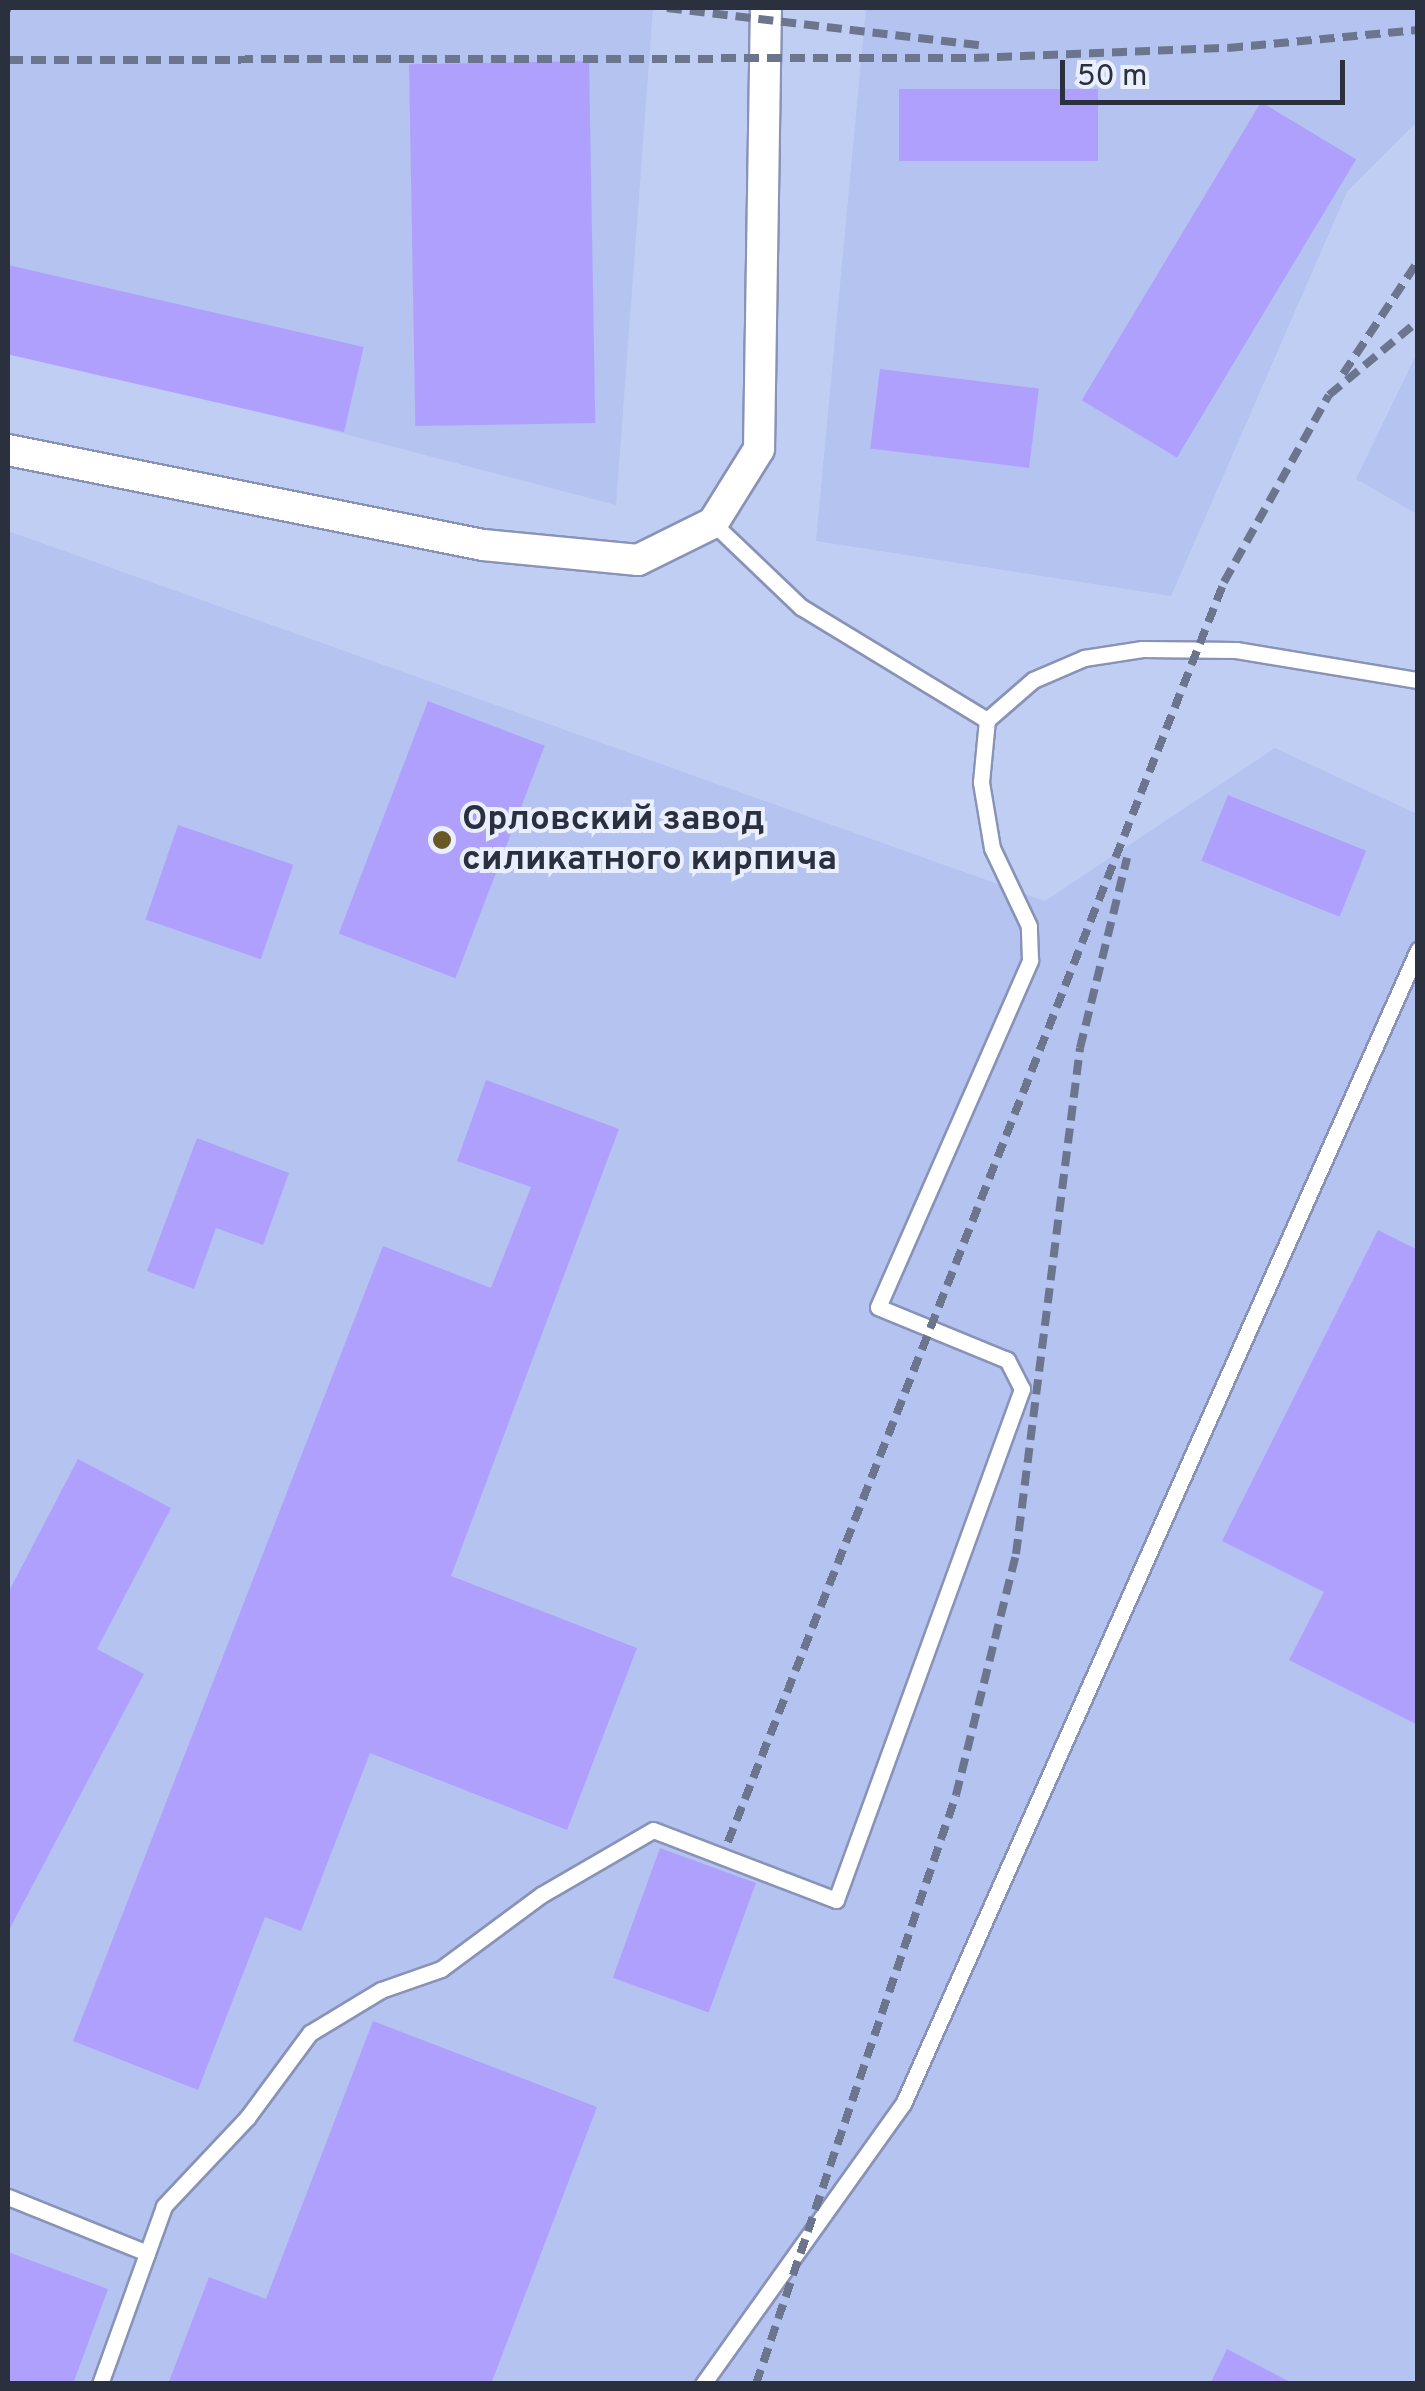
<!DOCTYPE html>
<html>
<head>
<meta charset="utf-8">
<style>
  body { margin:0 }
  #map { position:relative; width:1425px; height:2391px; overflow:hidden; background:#c1cef4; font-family:Overpass,sans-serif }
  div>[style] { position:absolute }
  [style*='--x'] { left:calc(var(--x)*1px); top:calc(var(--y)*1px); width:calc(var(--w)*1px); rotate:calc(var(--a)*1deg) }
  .built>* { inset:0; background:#b4c3ef }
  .building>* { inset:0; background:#b0a0fd; transform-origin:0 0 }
  .roads { filter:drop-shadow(2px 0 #8893b7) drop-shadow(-2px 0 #8893b7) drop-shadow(0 2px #8893b7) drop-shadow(0 -2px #8893b7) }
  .lane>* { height:15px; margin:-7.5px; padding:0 7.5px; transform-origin:7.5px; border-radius:7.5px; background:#fff }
  .street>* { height:30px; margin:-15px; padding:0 15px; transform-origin:15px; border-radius:15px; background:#fff }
  .rail>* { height:8px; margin-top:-4px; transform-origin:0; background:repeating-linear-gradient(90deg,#6c758e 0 15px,transparent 0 23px) }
  .dots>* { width:28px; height:28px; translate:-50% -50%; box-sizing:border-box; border:5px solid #eaefff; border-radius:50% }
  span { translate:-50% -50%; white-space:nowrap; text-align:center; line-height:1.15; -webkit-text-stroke:8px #eaefff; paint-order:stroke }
  .poi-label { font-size:35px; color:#2b303f; font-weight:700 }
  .left { translate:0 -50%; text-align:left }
  .frame { position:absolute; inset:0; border:10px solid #2b303f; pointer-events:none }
  .scale { position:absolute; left:1060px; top:60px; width:285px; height:45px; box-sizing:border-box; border:5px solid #2b303f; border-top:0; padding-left:12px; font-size:30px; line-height:35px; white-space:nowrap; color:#2b303f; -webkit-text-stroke:8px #eaefff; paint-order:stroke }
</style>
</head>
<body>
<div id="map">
  <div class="built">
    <div style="clip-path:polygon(8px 8px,653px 8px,616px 505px,8px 346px)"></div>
    <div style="clip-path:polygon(866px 8px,1417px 8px,1417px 122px,1347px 192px,1171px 596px,816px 541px)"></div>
    <div style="clip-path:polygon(1417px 353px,1418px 514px,1417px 514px,1356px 479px)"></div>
    <div style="clip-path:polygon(8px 531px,1045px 901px,1275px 748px,1417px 814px,1417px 2383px,8px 2384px)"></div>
  </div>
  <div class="building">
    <div style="left:589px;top:61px;width:362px;height:180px;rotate:89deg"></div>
    <div style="left:899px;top:89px;width:199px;height:72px"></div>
    <div style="left:1261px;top:102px;width:111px;height:348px;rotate:31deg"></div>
    <div style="left:8px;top:265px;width:365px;height:87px;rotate:13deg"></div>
    <div style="left:880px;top:369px;width:160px;height:80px;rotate:7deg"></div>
    <div style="left:428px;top:701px;width:125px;height:249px;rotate:21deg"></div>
    <div style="left:1228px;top:795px;width:149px;height:71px;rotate:22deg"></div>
    <div style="left:178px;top:825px;width:122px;height:100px;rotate:19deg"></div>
    <div style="clip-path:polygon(486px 1080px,619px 1129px,451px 1576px,637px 1648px,567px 1830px,370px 1753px,301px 1931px,265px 1917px,198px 2090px,73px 2041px,383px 1246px,491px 1288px,531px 1187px,457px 1161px)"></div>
    <div style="clip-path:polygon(197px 1138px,289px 1173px,263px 1245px,216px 1228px,194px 1289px,147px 1271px)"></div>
    <div style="clip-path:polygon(1378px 1230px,1418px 1250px,1418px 1725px,1289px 1660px,1324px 1592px,1222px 1541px)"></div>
    <div style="clip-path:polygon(78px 1459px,171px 1508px,97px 1649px,144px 1674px,8px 1932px,8px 1593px)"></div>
    <div style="left:660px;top:1848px;width:102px;height:138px;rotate:20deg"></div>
    <div style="clip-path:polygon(373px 2021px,597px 2107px,491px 2384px,168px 2384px,209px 2277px,266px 2299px)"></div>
    <div style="clip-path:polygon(8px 2252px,108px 2289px,73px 2384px,8px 2384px)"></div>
    <div style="clip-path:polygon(1227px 2349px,1294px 2384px,1210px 2384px)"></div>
  </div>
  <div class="roads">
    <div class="lane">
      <div style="--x:713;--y:523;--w:122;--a:43.7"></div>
      <div style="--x:801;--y:607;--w:218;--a:31.3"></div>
      <div style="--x:987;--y:720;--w:61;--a:-41"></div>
      <div style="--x:1033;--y:680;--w:56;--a:-23.3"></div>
      <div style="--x:1084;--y:658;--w:59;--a:-8.8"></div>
      <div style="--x:1142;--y:649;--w:94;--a:0.6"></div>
      <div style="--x:1236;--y:650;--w:184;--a:9.4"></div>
      <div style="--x:8;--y:2197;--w:150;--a:21.9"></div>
      <div style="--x:100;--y:2384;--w:189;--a:-70.2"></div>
      <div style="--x:164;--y:2206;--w:121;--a:-46.7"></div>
      <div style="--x:247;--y:2118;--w:106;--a:-53.5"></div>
      <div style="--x:310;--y:2033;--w:83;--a:-31.2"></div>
      <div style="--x:381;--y:1990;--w:64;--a:-19.3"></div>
      <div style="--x:441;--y:1969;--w:124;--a:-36.5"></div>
      <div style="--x:541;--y:1895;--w:129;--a:-30.1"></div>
      <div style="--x:653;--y:1830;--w:196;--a:20.9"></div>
      <div style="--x:836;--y:1900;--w:544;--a:-70"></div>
      <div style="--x:1022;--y:1389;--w:33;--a:-117"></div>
      <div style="--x:1007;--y:1360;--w:139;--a:-157.7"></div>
      <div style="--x:878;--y:1307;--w:379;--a:-66.3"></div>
      <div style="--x:1030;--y:960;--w:34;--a:-92"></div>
      <div style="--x:1029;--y:926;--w:86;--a:-115.4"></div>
      <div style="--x:992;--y:848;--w:67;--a:-99.5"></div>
      <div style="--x:981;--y:782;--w:62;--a:-84.5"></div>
      <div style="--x:703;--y:2384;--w:344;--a:-54.5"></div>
      <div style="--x:903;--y:2104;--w:1264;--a:-65.95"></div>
    </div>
    <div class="street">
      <div style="--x:8;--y:450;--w:484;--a:11.3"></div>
      <div style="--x:483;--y:545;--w:156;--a:5.5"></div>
      <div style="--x:638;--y:560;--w:84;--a:-26.3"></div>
      <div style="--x:713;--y:523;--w:87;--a:-58.1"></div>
      <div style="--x:759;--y:449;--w:441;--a:-89.1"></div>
    </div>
  </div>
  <div class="rail">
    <div style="--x:8;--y:8;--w:3;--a:0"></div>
    <div style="--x:667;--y:8;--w:319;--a:6.8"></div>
    <div style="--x:8;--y:60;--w:966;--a:-0.12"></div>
    <div style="--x:974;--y:58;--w:254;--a:-2.3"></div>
    <div style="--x:1228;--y:48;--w:191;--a:-5.4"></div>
    <div style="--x:1343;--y:374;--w:136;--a:-56.4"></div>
    <div style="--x:728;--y:1842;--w:1354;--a:-68.51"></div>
    <div style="--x:1224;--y:582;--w:214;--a:-60.7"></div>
    <div style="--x:1329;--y:395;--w:116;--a:-39.7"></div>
    <div style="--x:756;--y:2384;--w:622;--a:-71.24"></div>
    <div style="--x:956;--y:1795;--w:248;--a:-76"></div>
    <div style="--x:1016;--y:1554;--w:510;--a:-82.79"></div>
    <div style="--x:1080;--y:1048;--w:196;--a:-76.1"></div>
  </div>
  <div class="dots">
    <div style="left:442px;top:840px;background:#695825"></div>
  </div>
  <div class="poi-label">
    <span class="left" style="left:462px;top:840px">Орловский завод<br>силикатного кирпича</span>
  </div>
  <div class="frame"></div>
  <div class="scale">50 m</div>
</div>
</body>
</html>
